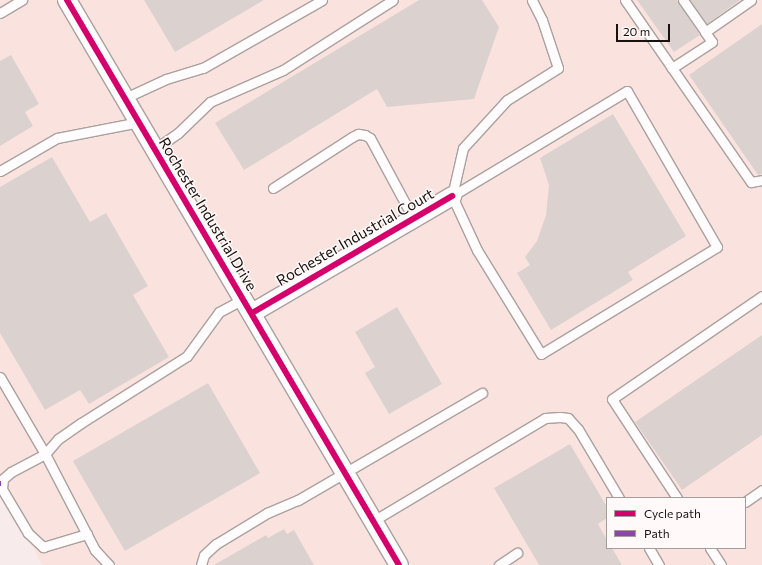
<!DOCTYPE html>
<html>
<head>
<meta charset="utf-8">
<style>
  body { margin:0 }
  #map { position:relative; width:762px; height:565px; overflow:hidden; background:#f7eceb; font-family:Commissioner,sans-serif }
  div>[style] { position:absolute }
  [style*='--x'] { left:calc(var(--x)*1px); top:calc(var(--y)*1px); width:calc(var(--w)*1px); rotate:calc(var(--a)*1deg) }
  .built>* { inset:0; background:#fae3df }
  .building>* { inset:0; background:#dbd2d0; transform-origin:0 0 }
  .roads { filter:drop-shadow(1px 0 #aaa19f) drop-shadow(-1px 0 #aaa19f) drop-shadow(0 1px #aaa19f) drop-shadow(0 -1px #aaa19f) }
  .service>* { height:9px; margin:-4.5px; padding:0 4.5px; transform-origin:4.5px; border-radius:4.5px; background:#fefcfc }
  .minor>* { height:18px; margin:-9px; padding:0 9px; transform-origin:9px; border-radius:9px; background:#fefcfc }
  .quiet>* { height:5px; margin-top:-2.5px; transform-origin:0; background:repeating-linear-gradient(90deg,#8e44ad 0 10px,transparent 0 15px) }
  .cycleway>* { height:6px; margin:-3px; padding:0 3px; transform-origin:3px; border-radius:3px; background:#d6006c }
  span { translate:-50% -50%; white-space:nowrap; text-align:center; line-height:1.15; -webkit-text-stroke:3px #fffaf9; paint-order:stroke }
  .street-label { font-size:15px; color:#19110f }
  .legend { position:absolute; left:606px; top:497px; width:140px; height:52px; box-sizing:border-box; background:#fffaf9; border:1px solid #a39d9b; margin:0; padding:5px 7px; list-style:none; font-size:12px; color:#19110f }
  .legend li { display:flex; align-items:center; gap:8px; height:20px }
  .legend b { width:20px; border:1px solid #a39d9b }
  .scale { position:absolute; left:616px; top:24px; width:54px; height:18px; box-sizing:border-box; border:2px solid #19110f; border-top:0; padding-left:5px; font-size:12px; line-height:14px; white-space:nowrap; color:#19110f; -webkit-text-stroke:3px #fffaf9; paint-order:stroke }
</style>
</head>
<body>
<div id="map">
  <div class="built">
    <div style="clip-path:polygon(evenodd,0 0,762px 0,762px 565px,42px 565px,0 487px,0 0,607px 498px,745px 498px,745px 548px,607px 548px,607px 498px)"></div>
  </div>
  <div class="building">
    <div style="clip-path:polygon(144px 0,264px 0,175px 52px)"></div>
    <div style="clip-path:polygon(419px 0,482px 0,499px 27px,474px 99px,387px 107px,377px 89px,244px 170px,215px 123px)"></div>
    <div style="clip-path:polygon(637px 0,677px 0,700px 35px,674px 52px)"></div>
    <div style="clip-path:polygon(690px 0,740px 0,707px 24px)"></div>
    <div style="clip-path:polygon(762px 24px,762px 174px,758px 175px,689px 75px)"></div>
    <div style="clip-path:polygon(11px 55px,39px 104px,25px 112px,33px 126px,0 146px,0 61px)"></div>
    <div style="clip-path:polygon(613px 114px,686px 236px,628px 272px,633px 280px,551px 330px,517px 273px,530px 265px,525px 257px,537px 241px,546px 215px,549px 185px,540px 158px)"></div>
    <div style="clip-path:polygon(52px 157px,90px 222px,106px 213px,148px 286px,133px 295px,169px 357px,89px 404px,80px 390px,45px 410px,0 333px,0 187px)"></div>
    <div style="clip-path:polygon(397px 307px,442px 384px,389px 414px,365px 373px,375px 367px,355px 332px)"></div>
    <div style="clip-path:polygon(762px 335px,762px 435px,682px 490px,635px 422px)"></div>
    <div style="left:208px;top:383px;width:104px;height:156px;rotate:60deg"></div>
    <div style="clip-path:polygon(570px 444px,607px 507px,607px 518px,598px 524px,607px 540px,607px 548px,612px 548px,622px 565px,539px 565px,494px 488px)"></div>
    <div style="clip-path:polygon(284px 529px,287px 534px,294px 530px,314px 565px,214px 565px,266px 535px,268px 538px)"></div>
  </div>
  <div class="roads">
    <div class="service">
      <div style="--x:625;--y:0;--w:83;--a:55.3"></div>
      <div style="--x:683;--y:0;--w:39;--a:55"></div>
      <div style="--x:751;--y:0;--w:56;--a:145.2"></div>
      <div style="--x:705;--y:32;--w:12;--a:55"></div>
      <div style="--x:712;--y:42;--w:48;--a:147"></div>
      <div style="--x:672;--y:68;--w:139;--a:55.3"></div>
      <div style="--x:751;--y:182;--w:11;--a:-10"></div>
      <div style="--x:0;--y:13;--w:26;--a:-31"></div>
      <div style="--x:125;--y:98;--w:45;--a:-24.9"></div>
      <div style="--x:166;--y:79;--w:39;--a:-17"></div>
      <div style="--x:203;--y:68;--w:137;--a:-29.7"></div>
      <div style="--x:155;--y:149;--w:28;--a:-35"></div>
      <div style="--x:178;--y:133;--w:45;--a:-44.1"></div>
      <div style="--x:210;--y:102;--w:80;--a:-23.7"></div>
      <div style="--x:283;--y:70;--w:130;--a:-32.5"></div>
      <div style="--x:0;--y:171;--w:66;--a:-30.1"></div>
      <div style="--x:57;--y:138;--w:84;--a:-11"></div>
      <div style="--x:273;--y:188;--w:94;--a:-32.8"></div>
      <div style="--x:352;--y:137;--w:7;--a:-27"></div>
      <div style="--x:358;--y:134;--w:7;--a:8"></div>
      <div style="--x:365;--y:135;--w:6;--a:31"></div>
      <div style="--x:370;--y:138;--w:91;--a:61.7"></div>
      <div style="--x:452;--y:196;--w:204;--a:-31"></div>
      <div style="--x:627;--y:91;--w:180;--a:60"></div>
      <div style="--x:717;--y:247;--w:206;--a:148.7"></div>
      <div style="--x:541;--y:354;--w:122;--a:-121.6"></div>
      <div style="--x:477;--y:250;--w:60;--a:-114.8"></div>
      <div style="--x:452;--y:196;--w:49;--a:-77.1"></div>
      <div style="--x:463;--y:148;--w:65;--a:-47.5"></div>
      <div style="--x:507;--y:100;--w:60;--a:-32.1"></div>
      <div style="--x:558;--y:68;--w:51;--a:-108.4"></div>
      <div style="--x:542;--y:20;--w:22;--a:-117"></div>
      <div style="--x:0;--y:377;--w:89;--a:59.7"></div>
      <div style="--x:45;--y:454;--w:38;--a:152"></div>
      <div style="--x:11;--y:472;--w:11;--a:139"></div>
      <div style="--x:3;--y:479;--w:10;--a:96"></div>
      <div style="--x:2;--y:489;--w:51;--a:59.4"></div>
      <div style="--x:28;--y:533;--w:21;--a:43"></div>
      <div style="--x:43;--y:547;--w:46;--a:-16.5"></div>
      <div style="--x:677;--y:498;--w:118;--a:-123.3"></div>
      <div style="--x:612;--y:399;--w:182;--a:-34.5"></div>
      <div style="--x:745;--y:502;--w:21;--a:-35"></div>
      <div style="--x:373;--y:521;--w:200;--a:-30.9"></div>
      <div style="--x:545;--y:418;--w:15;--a:-4"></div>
      <div style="--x:560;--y:417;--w:8;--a:7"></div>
      <div style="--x:568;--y:418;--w:15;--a:48"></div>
      <div style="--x:578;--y:429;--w:80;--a:59.3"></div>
      <div style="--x:649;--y:548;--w:20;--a:60"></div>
      <div style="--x:710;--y:548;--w:20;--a:57"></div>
      <div style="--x:109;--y:565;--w:21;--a:-133"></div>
      <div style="--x:95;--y:550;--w:108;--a:-117.5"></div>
      <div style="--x:45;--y:454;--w:20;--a:-49"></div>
      <div style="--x:58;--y:439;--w:28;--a:-35"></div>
      <div style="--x:81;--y:423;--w:125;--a:-32.3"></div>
      <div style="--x:187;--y:356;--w:54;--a:-54"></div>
      <div style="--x:219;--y:312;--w:27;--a:-28"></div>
      <div style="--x:201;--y:565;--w:10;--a:-73"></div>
      <div style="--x:204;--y:555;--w:16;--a:-43"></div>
      <div style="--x:216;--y:544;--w:60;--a:-31.3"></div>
      <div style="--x:267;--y:513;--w:34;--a:-23"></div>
      <div style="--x:298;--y:500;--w:213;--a:-30.2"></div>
      <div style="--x:499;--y:565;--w:22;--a:-34"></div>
    </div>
    <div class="minor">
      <div style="--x:67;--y:0;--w:655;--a:59.56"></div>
      <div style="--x:252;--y:313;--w:232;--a:-30.3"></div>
    </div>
  </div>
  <div class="quiet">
    <div style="--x:0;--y:483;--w:1;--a:0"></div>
  </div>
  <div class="cycleway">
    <div style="--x:67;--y:0;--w:655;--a:59.56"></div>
    <div style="--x:252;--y:313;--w:232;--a:-30.3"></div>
  </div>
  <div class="street-label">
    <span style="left:208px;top:214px;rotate:59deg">Rochester Industrial Drive</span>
    <span style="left:355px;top:237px;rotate:-30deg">Rochester Industrial Court</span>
  </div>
  <ul class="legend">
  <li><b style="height:5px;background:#d6006c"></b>Cycle path</li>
  <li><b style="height:5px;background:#8e44ad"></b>Path</li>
  </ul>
  <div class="scale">20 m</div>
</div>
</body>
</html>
